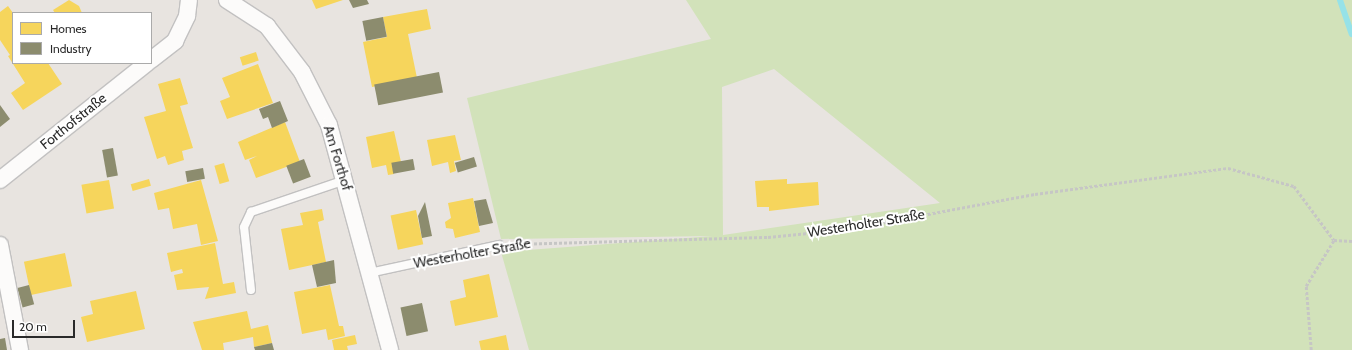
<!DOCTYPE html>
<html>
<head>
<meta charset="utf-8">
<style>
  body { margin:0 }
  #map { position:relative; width:1352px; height:350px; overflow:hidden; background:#e8e4e0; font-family:Cabin,sans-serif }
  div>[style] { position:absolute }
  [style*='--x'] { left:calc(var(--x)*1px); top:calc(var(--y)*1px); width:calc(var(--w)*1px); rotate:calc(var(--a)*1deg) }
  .green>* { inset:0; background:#d2e2ba }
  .homes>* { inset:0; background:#f6d55c; transform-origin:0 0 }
  .industry>* { inset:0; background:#8c8c6e; transform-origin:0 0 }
  .stream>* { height:6px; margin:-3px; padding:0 3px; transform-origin:3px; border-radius:3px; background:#96e2e8 }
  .path>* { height:2.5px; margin-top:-1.25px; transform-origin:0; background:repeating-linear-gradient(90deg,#c6c6c5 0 3px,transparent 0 5px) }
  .roads { filter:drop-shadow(1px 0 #c2c1c1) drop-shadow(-1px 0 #c2c1c1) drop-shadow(0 1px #c2c1c1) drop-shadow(0 -1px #c2c1c1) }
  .lane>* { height:8px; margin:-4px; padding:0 4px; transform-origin:4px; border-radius:4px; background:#fcfbfa }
  .street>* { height:16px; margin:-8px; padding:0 8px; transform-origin:8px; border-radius:8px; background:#fcfbfa }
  span { translate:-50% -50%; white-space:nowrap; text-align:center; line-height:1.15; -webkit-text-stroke:4px #fff; paint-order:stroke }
  .street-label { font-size:14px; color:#2a2a2a }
  .legend { position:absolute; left:12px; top:12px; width:140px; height:52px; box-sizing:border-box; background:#fff; border:1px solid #aaa; margin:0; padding:5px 7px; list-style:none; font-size:12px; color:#2a2a2a }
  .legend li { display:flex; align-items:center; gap:8px; height:20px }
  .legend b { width:20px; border:1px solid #aaa }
  .scale { position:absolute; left:12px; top:320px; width:63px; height:18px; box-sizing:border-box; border:2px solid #2a2a2a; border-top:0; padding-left:5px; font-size:12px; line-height:14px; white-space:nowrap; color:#2a2a2a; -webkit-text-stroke:3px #fff; paint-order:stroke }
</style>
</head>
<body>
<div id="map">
  <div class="green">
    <div style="clip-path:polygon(evenodd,686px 0,1352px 0,1352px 350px,529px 350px,501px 252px,713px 236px,501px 239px,467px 98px,711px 39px,686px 0,774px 69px,940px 203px,723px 235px,722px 87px,774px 69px)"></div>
  </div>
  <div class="homes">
    <div style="clip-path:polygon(69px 0,79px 6px,82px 13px,55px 13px,53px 10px)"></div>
    <div style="clip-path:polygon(312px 0,343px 0,316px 9px)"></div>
    <div style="clip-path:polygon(8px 6px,13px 13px,13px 63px,48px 63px,62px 84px,23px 110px,11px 93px,25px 83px,8px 56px,10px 55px,0 40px,0 12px)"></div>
    <div style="clip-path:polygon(427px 9px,431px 29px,408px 34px,417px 78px,372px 87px,363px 42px,387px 37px,383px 17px)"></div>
    <div style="left:256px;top:52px;width:9px;height:17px;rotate:72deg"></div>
    <div style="clip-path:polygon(258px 64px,273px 103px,227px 119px,220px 101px,230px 97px,222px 78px)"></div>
    <div style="clip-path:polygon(180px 78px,188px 104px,180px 106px,193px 148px,182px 151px,184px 160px,168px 165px,165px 156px,157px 159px,144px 117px,166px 111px,158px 84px)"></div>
    <div style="clip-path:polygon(285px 122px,300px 162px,256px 178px,249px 160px,257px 156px,245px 160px,238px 142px)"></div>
    <div style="clip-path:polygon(394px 131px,401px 162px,392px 164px,394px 174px,388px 175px,386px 165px,372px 168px,366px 137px)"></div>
    <div style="clip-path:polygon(455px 135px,461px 160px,454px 161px,456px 171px,450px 173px,448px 162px,432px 166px,427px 140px)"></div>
    <div style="left:224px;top:163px;width:19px;height:10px;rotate:74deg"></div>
    <div style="left:149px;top:179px;width:7px;height:19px;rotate:74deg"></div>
    <div style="clip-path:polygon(787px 179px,787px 184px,818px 182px,819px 205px,769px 211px,769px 207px,757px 207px,755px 181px)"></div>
    <div style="left:109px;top:180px;width:29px;height:28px;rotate:80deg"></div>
    <div style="clip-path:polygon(201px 180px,218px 241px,201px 245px,197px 224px,173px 229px,169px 208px,158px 210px,154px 193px)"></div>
    <div style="clip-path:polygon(473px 198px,480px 232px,455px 238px,453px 229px,446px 228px,445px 222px,451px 218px,448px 203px)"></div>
    <div style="clip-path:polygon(322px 209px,324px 220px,318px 222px,326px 262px,289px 270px,281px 229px,303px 225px,300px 213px)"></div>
    <div style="left:416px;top:210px;width:35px;height:26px;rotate:78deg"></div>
    <div style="clip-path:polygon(215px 243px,223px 284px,234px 282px,236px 293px,205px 299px,209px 287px,177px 290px,174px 275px,183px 273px,182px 269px,171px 272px,167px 253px)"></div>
    <div style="left:65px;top:253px;width:34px;height:42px;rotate:78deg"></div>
    <div style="clip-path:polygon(489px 274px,498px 317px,455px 326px,450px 301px,466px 297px,463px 280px)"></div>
    <div style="clip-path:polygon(330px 285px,339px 326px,343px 326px,345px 336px,328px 340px,326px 329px,302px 334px,294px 292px)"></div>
    <div style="clip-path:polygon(136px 291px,145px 329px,87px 342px,81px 317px,93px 314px,90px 301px)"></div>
    <div style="clip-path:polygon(247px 311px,251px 329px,268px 325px,272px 343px,254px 347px,253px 337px,223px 343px,224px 350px,202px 350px,193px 322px)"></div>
    <div style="clip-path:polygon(355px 335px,357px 344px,347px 346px,348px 350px,334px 350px,332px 340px)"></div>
    <div style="clip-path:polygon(506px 335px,509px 350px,481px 350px,479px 341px)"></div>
  </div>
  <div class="industry">
    <div style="clip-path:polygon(349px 0,367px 0,369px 4px,353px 8px)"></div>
    <div style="left:383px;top:17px;width:20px;height:21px;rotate:79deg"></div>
    <div style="left:439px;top:72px;width:21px;height:66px;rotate:79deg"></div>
    <div style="clip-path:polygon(280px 101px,288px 121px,272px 128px,268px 117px,263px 119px,259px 109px)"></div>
    <div style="clip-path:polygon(0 105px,10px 119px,0 127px)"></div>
    <div style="left:113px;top:148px;width:28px;height:11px;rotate:80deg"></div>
    <div style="left:474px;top:157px;width:10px;height:20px;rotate:73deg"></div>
    <div style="left:304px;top:159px;width:19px;height:19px;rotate:69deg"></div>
    <div style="left:413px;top:159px;width:11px;height:22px;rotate:80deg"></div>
    <div style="left:203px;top:168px;width:11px;height:18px;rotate:80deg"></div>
    <div style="clip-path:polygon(486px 199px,493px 223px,479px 226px,474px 201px)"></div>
    <div style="clip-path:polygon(425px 202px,432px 236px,422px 238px,418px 216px)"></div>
    <div style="clip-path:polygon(334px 260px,336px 283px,317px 287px,312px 265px)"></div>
    <div style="left:29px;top:285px;width:20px;height:12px;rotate:75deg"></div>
    <div style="left:422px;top:303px;width:29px;height:22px;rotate:78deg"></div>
    <div style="clip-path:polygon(5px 338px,7px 350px,0 350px,0 339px)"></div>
    <div style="clip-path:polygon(272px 343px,274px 350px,255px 350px,254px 347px)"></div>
  </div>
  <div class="stream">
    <div style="--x:1340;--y:0;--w:36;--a:71"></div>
  </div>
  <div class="path">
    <div style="--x:514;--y:244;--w:254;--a:-1.6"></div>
    <div style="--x:768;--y:237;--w:81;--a:-5.6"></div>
    <div style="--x:849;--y:229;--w:189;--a:-10.7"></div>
    <div style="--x:1035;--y:194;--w:195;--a:-7.7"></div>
    <div style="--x:1228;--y:168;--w:68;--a:15.3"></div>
    <div style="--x:1294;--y:186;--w:67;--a:53.5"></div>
    <div style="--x:1334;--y:240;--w:18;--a:3"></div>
    <div style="--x:1311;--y:350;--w:64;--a:-94.5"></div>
    <div style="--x:1306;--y:286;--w:54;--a:-58.7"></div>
  </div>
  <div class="roads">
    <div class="lane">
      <div style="--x:369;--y:273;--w:133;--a:-12.2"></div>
      <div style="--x:251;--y:290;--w:63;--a:-96.3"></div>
      <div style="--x:244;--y:227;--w:17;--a:-65"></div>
      <div style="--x:251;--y:212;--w:99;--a:-18.8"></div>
    </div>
    <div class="street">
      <div style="--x:227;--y:0;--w:48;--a:33"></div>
      <div style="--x:267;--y:26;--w:58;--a:52.7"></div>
      <div style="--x:302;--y:72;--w:59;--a:63"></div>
      <div style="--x:329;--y:125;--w:233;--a:74.8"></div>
      <div style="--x:151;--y:60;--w:31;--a:-38"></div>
      <div style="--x:175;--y:41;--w:28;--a:-64"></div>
      <div style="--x:187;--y:16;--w:16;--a:-83"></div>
      <div style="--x:0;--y:180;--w:188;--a:-38.5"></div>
      <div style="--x:0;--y:245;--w:107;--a:79.2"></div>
    </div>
  </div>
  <div class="street-label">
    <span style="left:73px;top:121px;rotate:-39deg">Forthofstraße</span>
    <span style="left:338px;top:158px;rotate:73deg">Am Forthof</span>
    <span style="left:866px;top:223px;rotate:-9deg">Westerholter Straße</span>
    <span style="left:472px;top:253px;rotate:-10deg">Westerholter Straße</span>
  </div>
  <ul class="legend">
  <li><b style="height:11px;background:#f6d55c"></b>Homes</li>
  <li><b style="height:11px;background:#8c8c6e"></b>Industry</li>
  </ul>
  <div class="scale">20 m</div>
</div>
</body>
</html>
